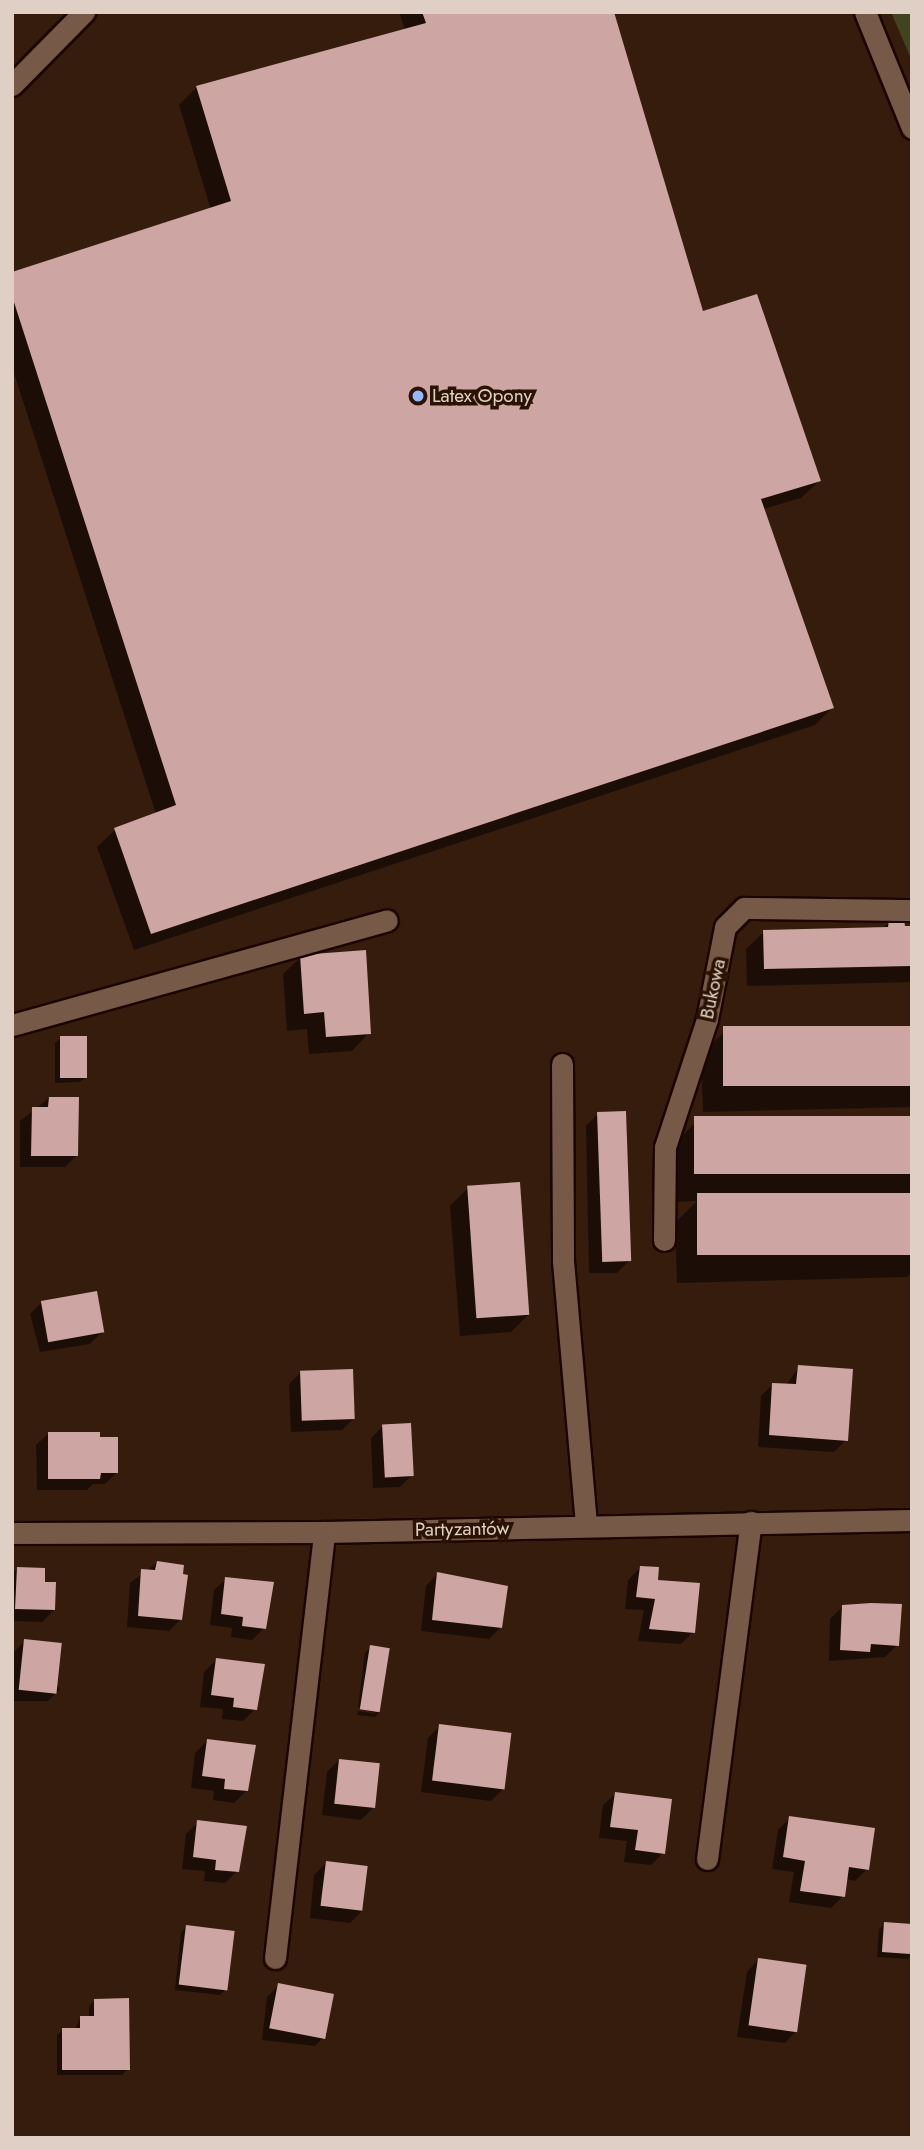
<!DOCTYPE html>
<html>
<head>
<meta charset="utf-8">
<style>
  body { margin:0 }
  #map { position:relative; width:924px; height:2150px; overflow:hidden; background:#351c0c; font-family:Jost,sans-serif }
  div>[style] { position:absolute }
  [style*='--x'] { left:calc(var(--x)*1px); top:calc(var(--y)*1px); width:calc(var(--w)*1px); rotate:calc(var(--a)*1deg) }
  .green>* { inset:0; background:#414321 }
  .shadow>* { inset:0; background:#0007 }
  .building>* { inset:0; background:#cda5a2; transform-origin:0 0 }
  .roads { filter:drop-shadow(2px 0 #1b0500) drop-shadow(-2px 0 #1b0500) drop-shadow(0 2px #1b0500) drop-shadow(0 -2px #1b0500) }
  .minor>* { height:21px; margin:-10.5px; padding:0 10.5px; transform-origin:10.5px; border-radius:10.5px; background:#775947 }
  .dots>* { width:19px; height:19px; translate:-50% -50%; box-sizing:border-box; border:4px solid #2b1303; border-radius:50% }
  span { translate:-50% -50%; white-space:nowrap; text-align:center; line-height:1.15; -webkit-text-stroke:7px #2b1303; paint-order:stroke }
  .poi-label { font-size:19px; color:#e0cfc5 }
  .left { translate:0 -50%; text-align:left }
  .street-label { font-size:19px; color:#e0cfc5 }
  .frame { position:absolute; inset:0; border:14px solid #e0cfc5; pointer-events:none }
</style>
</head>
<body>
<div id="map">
  <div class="green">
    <div style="clip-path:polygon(891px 12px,912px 12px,912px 61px)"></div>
  </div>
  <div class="shadow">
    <div style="clip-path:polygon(399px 12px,612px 12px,702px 314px,819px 481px,801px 498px,763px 509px,832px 708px,815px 725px,134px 950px,97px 847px,115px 830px,156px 814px,12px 367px,12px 273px,211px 210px,179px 105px,197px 87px,405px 30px)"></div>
    <div style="clip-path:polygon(889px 922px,912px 928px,912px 982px,747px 986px,746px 949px,764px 932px,882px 929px)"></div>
    <div style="clip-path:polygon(301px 957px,369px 1033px,352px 1051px,309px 1054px,307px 1029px,287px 1031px,283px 974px)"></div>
    <div style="clip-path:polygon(912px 1028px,912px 1107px,703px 1112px,701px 1055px,724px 1032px)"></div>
    <div style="clip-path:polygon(61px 1038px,86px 1077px,80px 1082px,55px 1083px,55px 1043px)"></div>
    <div style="clip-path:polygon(49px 1098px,77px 1155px,65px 1167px,20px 1167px,20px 1121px)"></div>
    <div style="clip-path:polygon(598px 1114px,629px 1261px,617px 1273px,589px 1273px,586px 1126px)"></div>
    <div style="clip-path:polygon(912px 1118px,912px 1272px,907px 1277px,677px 1283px,675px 1223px,697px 1201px,674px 1202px,673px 1145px,695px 1123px)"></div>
    <div style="clip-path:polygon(468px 1188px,528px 1315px,511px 1332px,460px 1336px,450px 1206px)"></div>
    <div style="clip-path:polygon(42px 1302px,102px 1332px,90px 1344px,40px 1352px,30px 1314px)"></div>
    <div style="clip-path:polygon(799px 1367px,846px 1440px,834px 1452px,758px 1447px,761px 1396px,773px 1384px,786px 1385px)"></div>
    <div style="clip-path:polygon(301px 1372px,354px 1418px,342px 1430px,291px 1432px,289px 1384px)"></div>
    <div style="clip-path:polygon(383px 1426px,412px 1475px,400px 1487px,373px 1488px,371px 1438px)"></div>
    <div style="clip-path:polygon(48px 1434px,98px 1439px,117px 1472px,105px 1484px,93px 1484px,87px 1490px,37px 1490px,36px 1445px)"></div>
    <div style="clip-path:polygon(157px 1563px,181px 1619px,169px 1631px,127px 1627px,130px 1583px)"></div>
    <div style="clip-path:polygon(640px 1568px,656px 1581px,693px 1632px,681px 1644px,638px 1641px,644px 1610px,625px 1609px,628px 1580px)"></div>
    <div style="clip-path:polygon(17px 1569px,43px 1583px,54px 1610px,42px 1622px,12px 1621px,12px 1574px)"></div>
    <div style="clip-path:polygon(437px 1574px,501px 1627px,489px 1639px,421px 1631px,426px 1586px)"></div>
    <div style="clip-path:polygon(226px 1579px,264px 1628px,252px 1640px,231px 1637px,232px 1628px,210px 1625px,214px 1590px)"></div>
    <div style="clip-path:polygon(842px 1607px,897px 1645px,885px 1657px,829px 1661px,830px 1619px)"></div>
    <div style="clip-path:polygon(25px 1641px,60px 1689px,48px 1701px,13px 1701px,13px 1653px)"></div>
    <div style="clip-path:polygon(371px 1647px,380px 1712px,375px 1717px,357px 1715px,358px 1711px,378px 1714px,358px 1707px,365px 1653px)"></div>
    <div style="clip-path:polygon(216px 1660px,255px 1709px,243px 1721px,222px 1719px,223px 1709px,200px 1707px,204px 1672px)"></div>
    <div style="clip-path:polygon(440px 1726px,503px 1789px,491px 1801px,421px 1792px,428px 1738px)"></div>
    <div style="clip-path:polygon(207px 1741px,246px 1791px,234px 1803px,213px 1800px,214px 1791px,191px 1788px,195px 1753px)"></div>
    <div style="clip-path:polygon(339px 1760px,373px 1808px,361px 1820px,322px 1815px,327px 1772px)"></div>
    <div style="clip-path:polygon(615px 1794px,663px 1853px,651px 1865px,624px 1862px,627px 1841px,599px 1838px,603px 1805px)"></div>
    <div style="clip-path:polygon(790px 1818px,867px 1869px,855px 1881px,846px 1879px,843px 1896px,831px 1908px,789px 1902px,794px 1872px,772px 1869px,778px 1830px)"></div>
    <div style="clip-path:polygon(198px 1822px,237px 1871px,225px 1883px,204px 1881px,205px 1871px,182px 1869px,186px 1834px)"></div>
    <div style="clip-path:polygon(326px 1863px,362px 1911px,350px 1923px,310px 1918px,314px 1875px)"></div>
    <div style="clip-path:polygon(885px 1924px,912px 1926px,909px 1959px,877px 1957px,879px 1929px)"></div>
    <div style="clip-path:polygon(186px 1927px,226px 1989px,220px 1995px,175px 1990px,181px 1933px)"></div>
    <div style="clip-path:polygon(758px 1960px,796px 2031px,785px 2043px,737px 2037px,747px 1972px)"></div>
    <div style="clip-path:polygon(279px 1985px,327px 2034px,315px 2046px,262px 2040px,267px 1997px)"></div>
    <div style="clip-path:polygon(95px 2000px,128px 2069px,122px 2075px,57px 2075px,57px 2035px,63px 2030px,75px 2030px,80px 2018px,89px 2018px,89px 2006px)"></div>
  </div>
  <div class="building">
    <div style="clip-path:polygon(422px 12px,614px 12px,703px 311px,757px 294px,821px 481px,761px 499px,834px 708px,151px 934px,114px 828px,176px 805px,12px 296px,12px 272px,231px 201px,196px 86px,426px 23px)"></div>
    <div style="clip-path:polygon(904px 919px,905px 926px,912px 926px,912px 966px,764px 969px,763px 930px,888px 927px,889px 920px)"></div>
    <div style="clip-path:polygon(366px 950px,371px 1034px,326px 1037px,324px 1012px,304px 1014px,300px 955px)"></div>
    <div style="left:912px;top:1026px;width:60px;height:189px;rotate:90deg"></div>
    <div style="left:60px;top:1036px;width:27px;height:42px"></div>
    <div style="clip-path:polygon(49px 1097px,79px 1097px,78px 1156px,31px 1156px,32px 1107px,48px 1107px)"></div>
    <div style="left:626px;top:1111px;width:150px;height:29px;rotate:88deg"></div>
    <div style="left:912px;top:1116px;width:58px;height:218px;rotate:90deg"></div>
    <div style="left:520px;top:1182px;width:133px;height:53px;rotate:86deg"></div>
    <div style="left:912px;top:1193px;width:62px;height:215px;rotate:90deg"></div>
    <div style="left:97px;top:1291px;width:42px;height:57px;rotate:80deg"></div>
    <div style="clip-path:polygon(798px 1365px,853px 1369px,848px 1441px,769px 1435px,772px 1383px,796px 1384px)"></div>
    <div style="left:353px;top:1369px;width:50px;height:53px;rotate:88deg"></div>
    <div style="left:411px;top:1423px;width:53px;height:29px;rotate:87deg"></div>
    <div style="clip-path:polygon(48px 1432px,100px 1432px,100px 1437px,118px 1437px,118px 1473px,101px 1473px,100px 1479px,48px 1479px)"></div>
    <div style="clip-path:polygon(157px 1561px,184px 1565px,183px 1574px,188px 1575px,182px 1620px,138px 1616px,141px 1569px,155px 1570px)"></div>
    <div style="clip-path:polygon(640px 1566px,659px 1567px,658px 1580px,700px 1583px,695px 1633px,649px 1629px,655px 1599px,636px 1597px)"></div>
    <div style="clip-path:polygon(17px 1567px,45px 1568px,45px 1582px,56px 1582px,55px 1610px,15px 1609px)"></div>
    <div style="clip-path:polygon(437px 1572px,508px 1586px,502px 1628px,432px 1620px)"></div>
    <div style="clip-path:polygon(225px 1577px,274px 1582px,266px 1629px,242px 1626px,243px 1617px,221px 1614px)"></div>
    <div style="clip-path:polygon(871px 1603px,902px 1604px,899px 1646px,871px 1644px,870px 1652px,840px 1650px,842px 1605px)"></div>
    <div style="left:24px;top:1639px;width:38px;height:51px;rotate:6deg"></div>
    <div style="left:370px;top:1645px;width:20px;height:65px;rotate:9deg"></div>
    <div style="clip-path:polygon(216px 1658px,265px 1664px,257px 1710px,233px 1707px,234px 1698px,211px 1695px)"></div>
    <div style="left:439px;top:1724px;width:73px;height:57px;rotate:7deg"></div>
    <div style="clip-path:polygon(207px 1739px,256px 1745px,248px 1791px,224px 1789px,225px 1779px,202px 1776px)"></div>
    <div style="left:339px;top:1759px;width:41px;height:45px;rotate:6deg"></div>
    <div style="clip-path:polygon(615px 1792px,672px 1799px,665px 1854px,635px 1850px,638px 1830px,610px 1827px)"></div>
    <div style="clip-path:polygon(789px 1816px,875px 1828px,869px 1870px,849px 1867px,845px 1897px,800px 1891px,805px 1861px,783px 1857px)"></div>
    <div style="clip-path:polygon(197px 1820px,247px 1826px,239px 1872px,215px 1870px,216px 1860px,193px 1857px)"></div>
    <div style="left:326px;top:1861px;width:42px;height:45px;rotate:7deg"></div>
    <div style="left:884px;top:1922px;width:28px;height:30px;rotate:4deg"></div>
    <div style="left:186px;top:1925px;width:49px;height:60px;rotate:7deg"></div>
    <div style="left:758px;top:1958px;width:49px;height:68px;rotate:8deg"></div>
    <div style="left:278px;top:1983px;width:57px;height:46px;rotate:11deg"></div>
    <div style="clip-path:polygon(129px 1998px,130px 2070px,62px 2070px,62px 2028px,80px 2028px,80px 2016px,94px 2016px,94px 1999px)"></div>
  </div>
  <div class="roads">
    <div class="minor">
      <div style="--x:865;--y:12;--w:125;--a:67.9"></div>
      <div style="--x:12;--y:85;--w:103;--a:-45.4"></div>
      <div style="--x:12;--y:1025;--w:389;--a:-15.6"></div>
      <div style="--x:562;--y:1064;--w:197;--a:89.7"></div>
      <div style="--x:563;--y:1261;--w:266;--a:85"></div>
      <div style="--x:664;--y:1240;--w:93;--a:-89.4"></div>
      <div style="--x:665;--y:1147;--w:135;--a:-71.8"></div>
      <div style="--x:707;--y:1019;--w:94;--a:-78.9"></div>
      <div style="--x:725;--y:927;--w:27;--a:-45"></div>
      <div style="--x:744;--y:908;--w:168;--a:0.7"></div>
      <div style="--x:12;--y:1533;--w:312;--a:-0.2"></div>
      <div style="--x:324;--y:1532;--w:588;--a:-1.17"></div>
      <div style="--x:707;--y:1859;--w:340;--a:-82.6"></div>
      <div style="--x:275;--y:1958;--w:429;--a:-83.4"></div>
    </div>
  </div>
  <div class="dots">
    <div style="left:418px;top:396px;background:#94b7fd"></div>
  </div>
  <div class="poi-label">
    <span class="left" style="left:432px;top:396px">Latex Opony</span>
  </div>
  <div class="street-label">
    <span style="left:713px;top:989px;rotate:-78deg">Bukowa</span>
    <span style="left:462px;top:1529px;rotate:-1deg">Partyzantów</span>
  </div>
  <div class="frame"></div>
</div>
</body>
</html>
